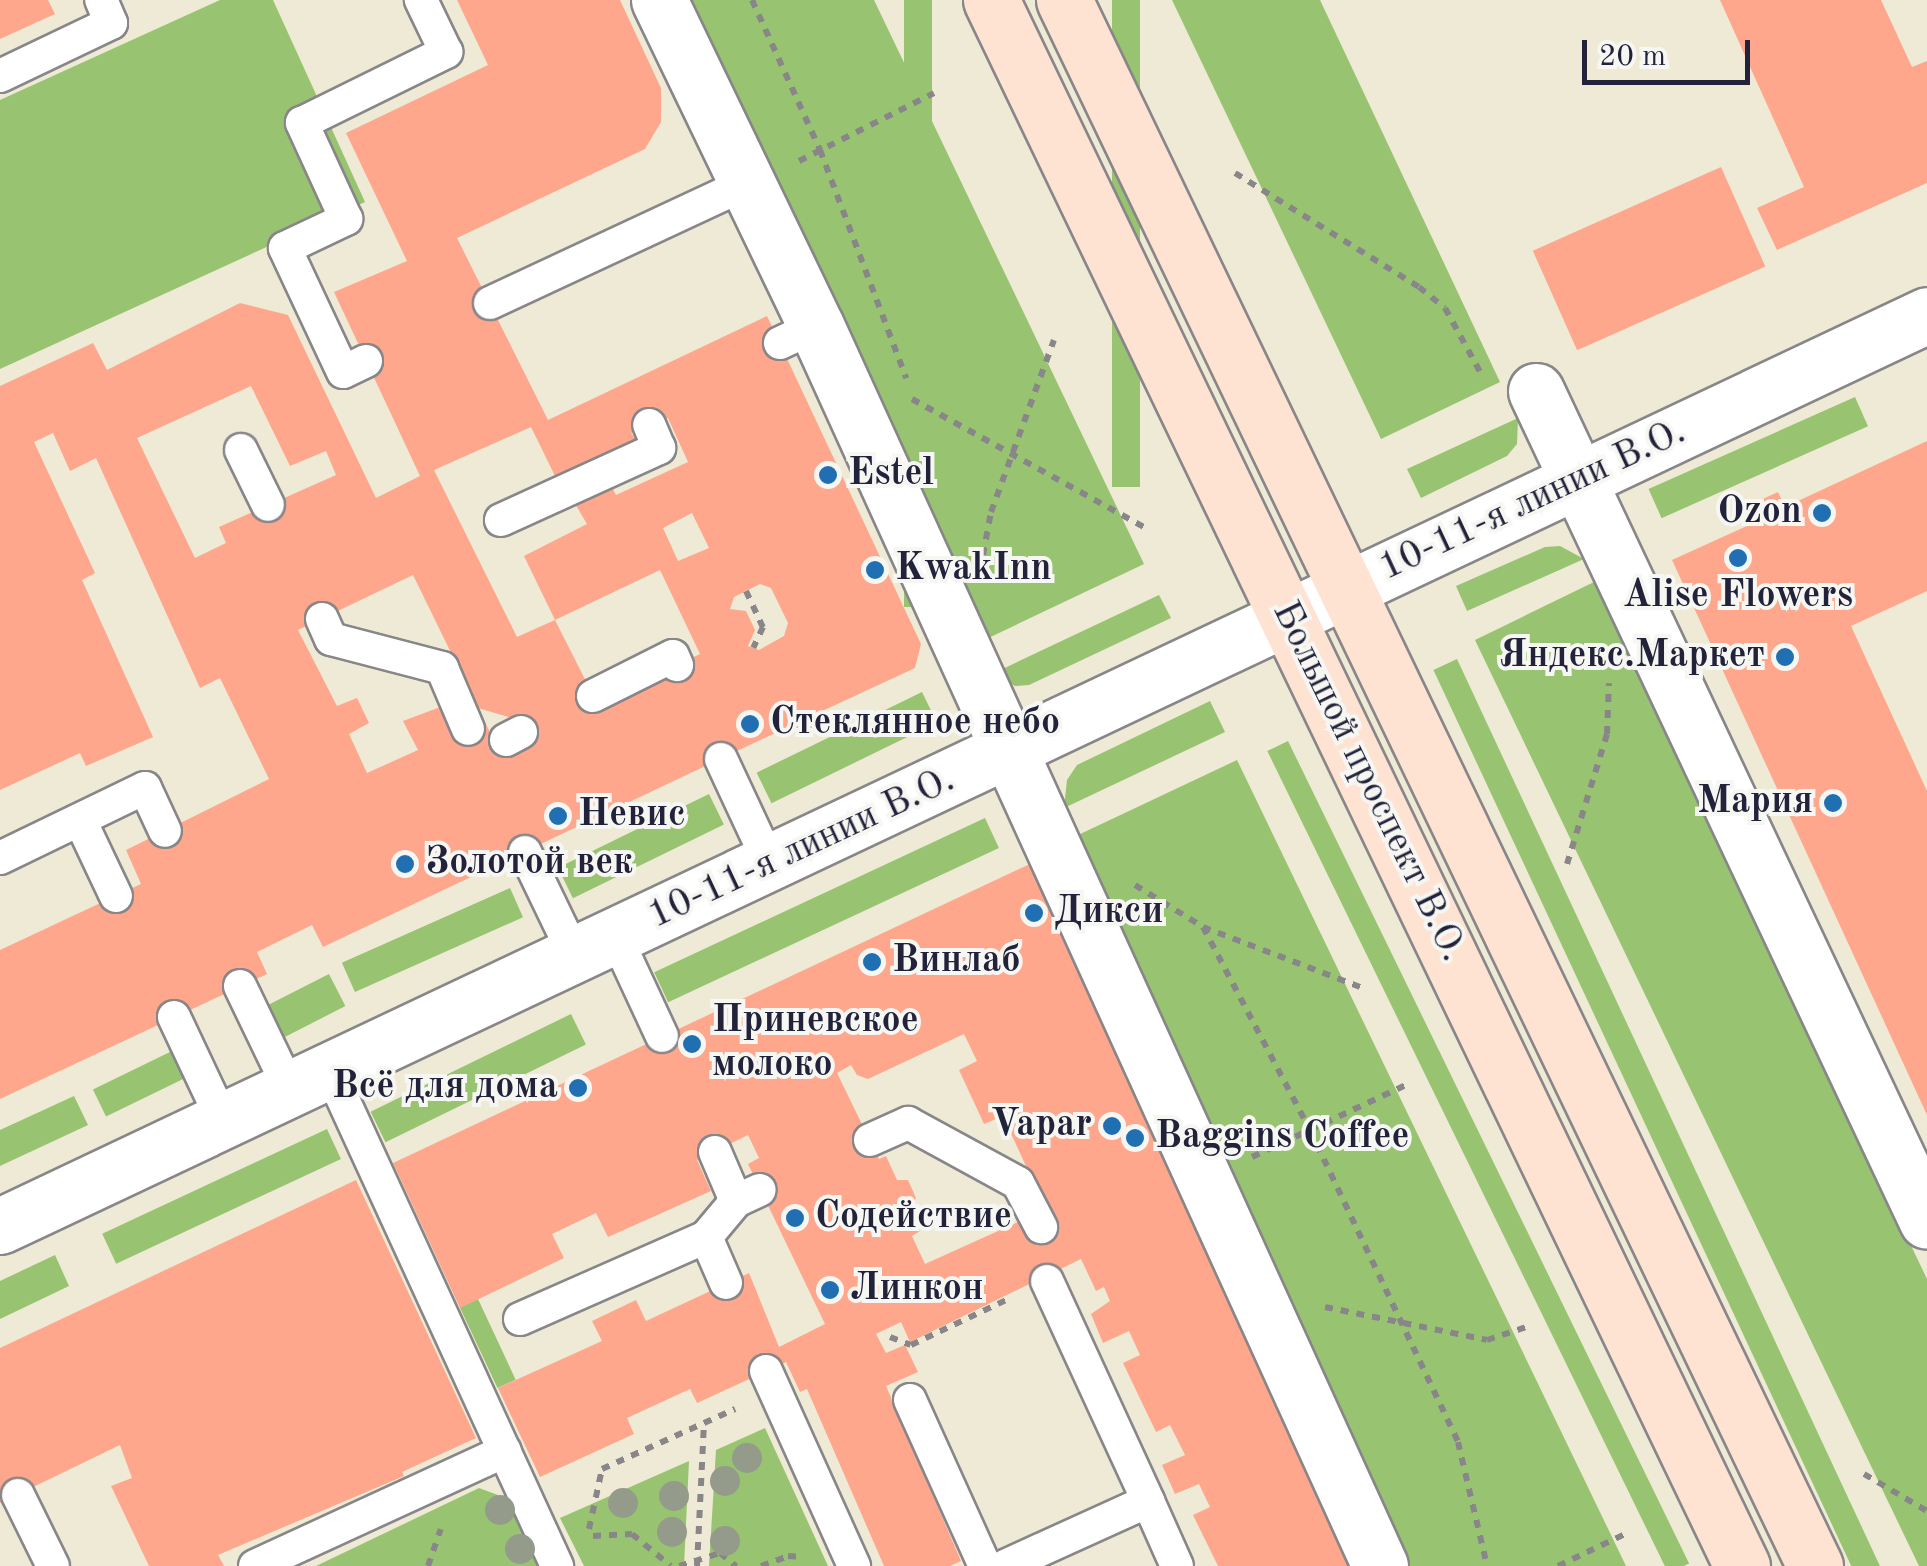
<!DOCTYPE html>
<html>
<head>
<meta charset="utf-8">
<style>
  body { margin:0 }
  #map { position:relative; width:1927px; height:1566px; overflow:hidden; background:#eeead5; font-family:"Old Standard TT",serif }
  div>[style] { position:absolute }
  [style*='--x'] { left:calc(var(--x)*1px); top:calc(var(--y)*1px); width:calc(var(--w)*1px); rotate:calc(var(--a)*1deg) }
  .green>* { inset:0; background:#98c370; transform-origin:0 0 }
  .building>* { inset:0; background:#fea78c; transform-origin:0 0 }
  .path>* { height:6px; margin-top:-3px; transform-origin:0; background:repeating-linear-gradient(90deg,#888688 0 8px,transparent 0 16px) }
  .roads { filter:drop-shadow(2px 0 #888688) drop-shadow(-2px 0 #888688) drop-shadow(0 2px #888688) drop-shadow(0 -2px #888688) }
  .service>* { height:32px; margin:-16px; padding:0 16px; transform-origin:16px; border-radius:16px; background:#fff }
  .minor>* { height:55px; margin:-27.5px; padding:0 27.5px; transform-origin:27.5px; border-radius:27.5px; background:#fff }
  .secondary>* { height:55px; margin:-27.5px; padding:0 27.5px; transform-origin:27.5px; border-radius:27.5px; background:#fee3d2 }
  .trees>* { width:30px; height:30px; margin:-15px; border-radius:50%; background:#949b8b }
  .dots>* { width:28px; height:28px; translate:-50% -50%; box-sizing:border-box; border:5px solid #f6f6f2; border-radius:50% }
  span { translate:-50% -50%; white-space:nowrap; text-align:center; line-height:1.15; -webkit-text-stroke:8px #f6f6f2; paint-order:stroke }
  .poi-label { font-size:38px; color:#22223b; font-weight:700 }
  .left { translate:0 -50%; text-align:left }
  .right { translate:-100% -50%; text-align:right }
  .street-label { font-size:38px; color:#22223b }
  .scale { position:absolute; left:1582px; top:40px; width:168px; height:45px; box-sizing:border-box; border:5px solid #22223b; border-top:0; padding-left:12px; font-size:30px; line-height:35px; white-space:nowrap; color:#22223b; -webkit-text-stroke:8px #f6f6f2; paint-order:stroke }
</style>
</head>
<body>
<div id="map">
  <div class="green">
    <div style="clip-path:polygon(220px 0,273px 0,365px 202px,0 369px,0 100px)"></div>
    <div style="clip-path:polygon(686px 0,874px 0,1144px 564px,982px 641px)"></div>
    <div style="left:904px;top:0;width:28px;height:607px"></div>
    <div style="left:1112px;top:0;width:28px;height:487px"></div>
    <div style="clip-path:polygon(1172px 0,1320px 0,1500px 382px,1381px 439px)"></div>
    <div style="left:1855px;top:397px;width:32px;height:226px;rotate:66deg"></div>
    <div style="clip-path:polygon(1518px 418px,1517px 444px,1507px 456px,1421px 498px,1407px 469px)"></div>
    <div style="clip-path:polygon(1560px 546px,1584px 559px,1467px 611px,1456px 586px,1545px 547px)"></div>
    <div style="clip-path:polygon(1594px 582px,1927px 1279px,1927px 1566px,1919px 1566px,1475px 640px)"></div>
    <div style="clip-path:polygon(1159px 595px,1171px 618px,1029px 685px,1015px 686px,994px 673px)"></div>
    <div style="left:1457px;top:659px;width:1005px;height:26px;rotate:65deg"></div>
    <div style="left:922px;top:692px;width:34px;height:184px;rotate:64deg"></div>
    <div style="clip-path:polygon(1210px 701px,1225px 732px,1064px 808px,1067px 780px,1077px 765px)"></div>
    <div style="left:1288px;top:741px;width:915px;height:23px;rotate:64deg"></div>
    <div style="clip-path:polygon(1237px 760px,1626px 1566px,1410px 1566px,1076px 836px)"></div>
    <div style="left:709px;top:794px;width:34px;height:168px;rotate:64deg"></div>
    <div style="left:985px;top:818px;width:33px;height:365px;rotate:65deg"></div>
    <div style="left:510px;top:888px;width:32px;height:184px;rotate:66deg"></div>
    <div style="left:329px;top:974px;width:36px;height:69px;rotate:63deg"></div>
    <div style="left:571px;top:1014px;width:34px;height:223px;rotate:64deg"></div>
    <div style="left:172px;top:1051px;width:30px;height:88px;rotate:64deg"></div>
    <div style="clip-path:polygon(74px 1096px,88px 1125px,0 1166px,0 1130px)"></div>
    <div style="left:327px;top:1129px;width:33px;height:248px;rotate:65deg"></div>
    <div style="clip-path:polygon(55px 1255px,69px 1286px,0 1319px,0 1281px)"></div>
    <div style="left:478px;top:1299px;width:89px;height:20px;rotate:65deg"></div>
    <div style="clip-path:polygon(765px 1428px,828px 1566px,709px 1566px,716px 1450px)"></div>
    <div style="clip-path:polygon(689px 1461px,684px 1566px,584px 1566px,560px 1518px)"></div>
    <div style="clip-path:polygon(479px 1488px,506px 1498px,539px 1566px,316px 1566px)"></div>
  </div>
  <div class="building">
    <div style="clip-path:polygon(0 0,48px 0,55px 14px,0 39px)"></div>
    <div style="clip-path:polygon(evenodd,457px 0,620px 0,661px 88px,661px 122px,645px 149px,457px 238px,548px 420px,767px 316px,921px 644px,915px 668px,818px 713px,823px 722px,797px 735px,792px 725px,323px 947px,312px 925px,257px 952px,267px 974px,0 1099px,0 950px,141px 884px,126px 850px,269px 779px,220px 678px,200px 688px,96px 458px,70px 471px,53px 433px,34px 442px,95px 573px,82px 580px,153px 737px,86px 766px,80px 753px,0 790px,0 386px,93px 343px,107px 370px,240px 303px,288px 315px,376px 498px,420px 476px,334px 292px,407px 261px,346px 133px,488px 65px,457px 0,251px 386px,290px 466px,326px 451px,336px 475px,219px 527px,226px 543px,195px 558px,137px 438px,251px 386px,457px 0,668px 418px,688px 462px,616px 495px,610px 484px,574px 502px,587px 524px,524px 556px,555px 620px,660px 570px,700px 654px,597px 703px,555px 620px,517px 637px,434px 470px,531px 427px,555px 476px,637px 441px,631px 433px,668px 418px,457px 0,692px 513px,709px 548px,678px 561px,663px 528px,692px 513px,457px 0,413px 575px,478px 708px,515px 719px,500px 754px,485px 722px,456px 734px,443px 706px,403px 721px,418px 750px,367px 773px,349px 734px,369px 723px,357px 698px,337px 706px,298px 630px,413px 575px,457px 0,760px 584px,771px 588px,788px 623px,784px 636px,759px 650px,748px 646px,755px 630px,746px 611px,730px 609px,734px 597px,760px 584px)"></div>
    <div style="clip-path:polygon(1720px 0,1881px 0,1912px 67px,1927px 61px,1927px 183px,1777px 250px,1757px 208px,1804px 187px)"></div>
    <div style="left:1721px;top:167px;width:109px;height:206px;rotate:66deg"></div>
    <div style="clip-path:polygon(1927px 441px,1927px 591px,1851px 626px,1927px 791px,1927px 1115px,1672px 560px,1749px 525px,1741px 509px,1778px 492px,1785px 507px)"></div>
    <div style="clip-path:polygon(evenodd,1032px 863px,1352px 1566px,1218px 1566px,1193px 1515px,1210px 1507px,1199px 1484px,1175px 1494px,1162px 1465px,1185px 1455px,1170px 1425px,1156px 1432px,1123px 1363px,1140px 1355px,1129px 1331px,1103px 1343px,1091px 1314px,1110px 1301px,1104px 1287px,1096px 1291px,1081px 1259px,910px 1342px,901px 1322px,876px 1334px,886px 1353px,905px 1345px,918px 1372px,886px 1386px,961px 1561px,950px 1566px,884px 1566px,807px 1389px,800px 1392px,786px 1362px,697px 1403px,690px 1389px,627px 1418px,634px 1434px,540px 1477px,498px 1388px,602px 1341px,592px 1321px,636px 1300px,646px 1321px,749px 1273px,779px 1347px,825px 1324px,748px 1164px,759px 1158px,748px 1135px,697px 1160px,711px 1191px,608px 1237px,596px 1213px,552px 1234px,564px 1258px,460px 1308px,393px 1163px,1032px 863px,964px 1034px,977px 1061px,959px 1070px,984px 1124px,1003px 1116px,1031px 1177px,1020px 1221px,925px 1264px,912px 1236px,920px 1231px,911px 1208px,916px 1198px,908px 1180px,897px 1180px,886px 1156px,879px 1159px,837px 1073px,851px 1065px,857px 1075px,868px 1079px,964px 1034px)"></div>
    <div style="clip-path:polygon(356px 1180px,476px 1438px,402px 1472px,404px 1476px,218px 1555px,224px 1566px,149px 1566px,111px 1486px,132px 1478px,120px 1445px,0 1503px,0 1348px)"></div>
  </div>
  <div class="path">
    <div style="--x:752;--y:0;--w:165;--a:65.6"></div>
    <div style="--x:820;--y:150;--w:244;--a:69.3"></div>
    <div style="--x:799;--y:161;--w:151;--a:-26.7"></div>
    <div style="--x:1235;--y:173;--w:216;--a:31.8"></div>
    <div style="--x:1419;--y:287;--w:33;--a:39"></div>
    <div style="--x:1445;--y:308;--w:79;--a:61.2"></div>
    <div style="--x:912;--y:399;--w:265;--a:28.9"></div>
    <div style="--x:983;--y:555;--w:44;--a:-79.5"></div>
    <div style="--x:991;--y:512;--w:183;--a:-69.9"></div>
    <div style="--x:746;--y:591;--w:40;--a:65"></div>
    <div style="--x:763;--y:627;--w:23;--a:115"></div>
    <div style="--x:1567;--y:864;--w:136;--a:-72.9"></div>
    <div style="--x:1607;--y:734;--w:51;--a:-87.8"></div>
    <div style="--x:1135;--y:885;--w:80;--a:31.7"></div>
    <div style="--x:1203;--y:927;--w:173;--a:20.9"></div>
    <div style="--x:1203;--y:927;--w:229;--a:62.2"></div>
    <div style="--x:1310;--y:1130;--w:345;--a:64.6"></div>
    <div style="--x:1458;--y:1442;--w:127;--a:76.8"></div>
    <div style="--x:1252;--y:1157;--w:174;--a:-25.1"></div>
    <div style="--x:1325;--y:1307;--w:165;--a:11.5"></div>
    <div style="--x:1487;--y:1340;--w:41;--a:-18.4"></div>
    <div style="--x:890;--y:1337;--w:22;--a:21"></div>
    <div style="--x:911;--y:1345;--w:105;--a:-25.3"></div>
    <div style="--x:1864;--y:1474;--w:73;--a:30.4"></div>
    <div style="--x:589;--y:1529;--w:61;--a:-77.8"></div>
    <div style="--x:602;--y:1469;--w:146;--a:-24.3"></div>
    <div style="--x:593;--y:1536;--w:39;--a:-3"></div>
    <div style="--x:632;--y:1534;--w:50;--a:39.4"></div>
    <div style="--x:428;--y:1566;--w:39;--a:-71"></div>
    <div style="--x:679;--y:1566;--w:43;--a:-17.6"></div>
    <div style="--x:720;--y:1553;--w:21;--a:39"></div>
    <div style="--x:697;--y:1566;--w:143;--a:-87.2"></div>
    <div style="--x:761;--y:1566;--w:29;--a:-20"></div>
    <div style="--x:788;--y:1556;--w:15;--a:4"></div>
    <div style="--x:1558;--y:1566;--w:74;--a:-25.5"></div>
  </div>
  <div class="roads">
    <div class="service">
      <div style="--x:0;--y:76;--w:123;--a:-25.5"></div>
      <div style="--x:111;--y:23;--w:25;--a:-113"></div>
      <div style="--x:490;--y:303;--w:284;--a:-25"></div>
      <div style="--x:780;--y:343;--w:40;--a:-25"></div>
      <div style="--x:366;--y:361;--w:25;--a:154"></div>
      <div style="--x:343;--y:372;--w:137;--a:-115.1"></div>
      <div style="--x:285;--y:248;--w:68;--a:-25.4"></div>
      <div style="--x:346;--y:219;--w:106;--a:-114.6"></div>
      <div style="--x:302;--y:123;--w:161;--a:-26.2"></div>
      <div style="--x:446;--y:52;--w:58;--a:-115.7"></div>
      <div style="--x:241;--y:450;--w:61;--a:63.9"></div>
      <div style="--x:501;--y:520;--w:174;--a:-24.5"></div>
      <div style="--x:659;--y:448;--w:25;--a:-113"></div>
      <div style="--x:322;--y:619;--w:22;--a:66"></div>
      <div style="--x:331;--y:639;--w:115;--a:14.6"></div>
      <div style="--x:442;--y:668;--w:66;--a:66.9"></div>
      <div style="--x:593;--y:696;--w:89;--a:-26.6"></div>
      <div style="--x:673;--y:656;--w:10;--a:66"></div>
      <div style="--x:506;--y:740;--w:17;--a:-28"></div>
      <div style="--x:721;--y:759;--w:116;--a:65"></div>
      <div style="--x:80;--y:820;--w:84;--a:64.7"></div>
      <div style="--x:525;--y:852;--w:115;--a:64.3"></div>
      <div style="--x:0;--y:858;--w:161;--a:-25.8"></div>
      <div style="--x:145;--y:788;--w:47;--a:65.1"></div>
      <div style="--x:616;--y:937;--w:109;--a:65.1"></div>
      <div style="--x:240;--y:986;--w:115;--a:64.3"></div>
      <div style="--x:174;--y:1017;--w:115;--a:64.8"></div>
      <div style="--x:330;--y:1071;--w:545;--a:65.36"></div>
      <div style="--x:870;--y:1140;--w:42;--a:-24.1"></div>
      <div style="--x:908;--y:1123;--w:125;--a:28.6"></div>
      <div style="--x:1018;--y:1183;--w:50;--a:62.4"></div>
      <div style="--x:715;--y:1152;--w:53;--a:66.8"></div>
      <div style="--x:706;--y:1237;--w:50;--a:66.5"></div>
      <div style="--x:1047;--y:1281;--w:242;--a:65.3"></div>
      <div style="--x:520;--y:1319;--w:203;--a:-23.8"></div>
      <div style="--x:706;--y:1237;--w:47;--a:-50.2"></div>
      <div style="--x:736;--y:1201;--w:26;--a:-25"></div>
      <div style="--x:766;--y:1371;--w:214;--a:65.7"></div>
      <div style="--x:910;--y:1400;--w:182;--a:65.7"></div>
      <div style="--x:18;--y:1495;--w:79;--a:63.8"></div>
      <div style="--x:255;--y:1566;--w:275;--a:-24.7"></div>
      <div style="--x:1005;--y:1566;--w:157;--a:-24.4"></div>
      <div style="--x:1148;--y:1501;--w:71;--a:66"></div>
    </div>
    <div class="minor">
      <div style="--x:659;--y:0;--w:362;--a:64.3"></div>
      <div style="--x:816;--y:326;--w:1362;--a:65.54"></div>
      <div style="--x:1536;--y:391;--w:917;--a:64.78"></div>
      <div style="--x:0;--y:1226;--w:2131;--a:-25.3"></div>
    </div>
    <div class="secondary">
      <div style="--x:991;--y:0;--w:1737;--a:64.38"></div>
      <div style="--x:1064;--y:0;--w:1737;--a:64.38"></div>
    </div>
  </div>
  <div class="trees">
    <div style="left:747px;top:1458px"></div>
    <div style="left:725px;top:1481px"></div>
    <div style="left:674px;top:1496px"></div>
    <div style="left:623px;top:1503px"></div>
    <div style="left:500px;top:1510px"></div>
    <div style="left:672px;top:1532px"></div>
    <div style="left:725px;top:1541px"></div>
    <div style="left:520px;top:1549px"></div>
  </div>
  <div class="dots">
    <div style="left:828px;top:475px;background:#1f6fb2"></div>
    <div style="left:1822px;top:513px;background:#1f6fb2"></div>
    <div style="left:1738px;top:558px;background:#1f6fb2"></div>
    <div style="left:875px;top:570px;background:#1f6fb2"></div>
    <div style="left:1785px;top:657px;background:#1f6fb2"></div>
    <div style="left:750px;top:724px;background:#1f6fb2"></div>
    <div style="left:1833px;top:803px;background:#1f6fb2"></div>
    <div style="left:558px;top:816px;background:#1f6fb2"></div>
    <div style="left:405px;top:864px;background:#1f6fb2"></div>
    <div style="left:1034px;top:913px;background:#1f6fb2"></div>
    <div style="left:872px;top:962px;background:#1f6fb2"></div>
    <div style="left:692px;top:1044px;background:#1f6fb2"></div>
    <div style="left:578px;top:1088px;background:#1f6fb2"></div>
    <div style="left:1112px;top:1126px;background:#1f6fb2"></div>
    <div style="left:1135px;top:1138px;background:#1f6fb2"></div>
    <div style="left:795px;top:1218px;background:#1f6fb2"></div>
    <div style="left:830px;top:1290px;background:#1f6fb2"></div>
  </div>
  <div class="poi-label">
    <span class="left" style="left:848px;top:475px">Estel</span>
    <span class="right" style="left:1802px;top:513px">Ozon</span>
    <span class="left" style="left:895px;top:570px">KwakInn</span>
    <span style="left:1738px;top:597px">Alise Flowers</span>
    <span class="right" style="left:1765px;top:657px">Яндекс.Маркет</span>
    <span class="left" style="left:770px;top:724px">Стеклянное небо</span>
    <span class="right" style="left:1813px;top:803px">Мария</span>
    <span class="left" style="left:578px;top:816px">Невис</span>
    <span class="left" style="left:425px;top:864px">Золотой век</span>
    <span class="left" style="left:1054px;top:913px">Дикси</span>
    <span class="left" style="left:892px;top:962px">Винлаб</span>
    <span class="left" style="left:712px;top:1044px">Приневское<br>молоко</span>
    <span class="right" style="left:558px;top:1088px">Всё для дома</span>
    <span class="right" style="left:1092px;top:1126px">Vapar</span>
    <span class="left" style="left:1155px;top:1138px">Baggins Coffee</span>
    <span class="left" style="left:815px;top:1218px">Содействие</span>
    <span class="left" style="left:850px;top:1290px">Линкон</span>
  </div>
  <div class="street-label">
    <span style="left:1533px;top:501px;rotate:-25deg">10-11-я линии В.О.</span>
    <span style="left:1368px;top:782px;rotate:64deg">Большой проспект В.О.</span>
    <span style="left:802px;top:849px;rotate:-25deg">10-11-я линии В.О.</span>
  </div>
  <div class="scale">20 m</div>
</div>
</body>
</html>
